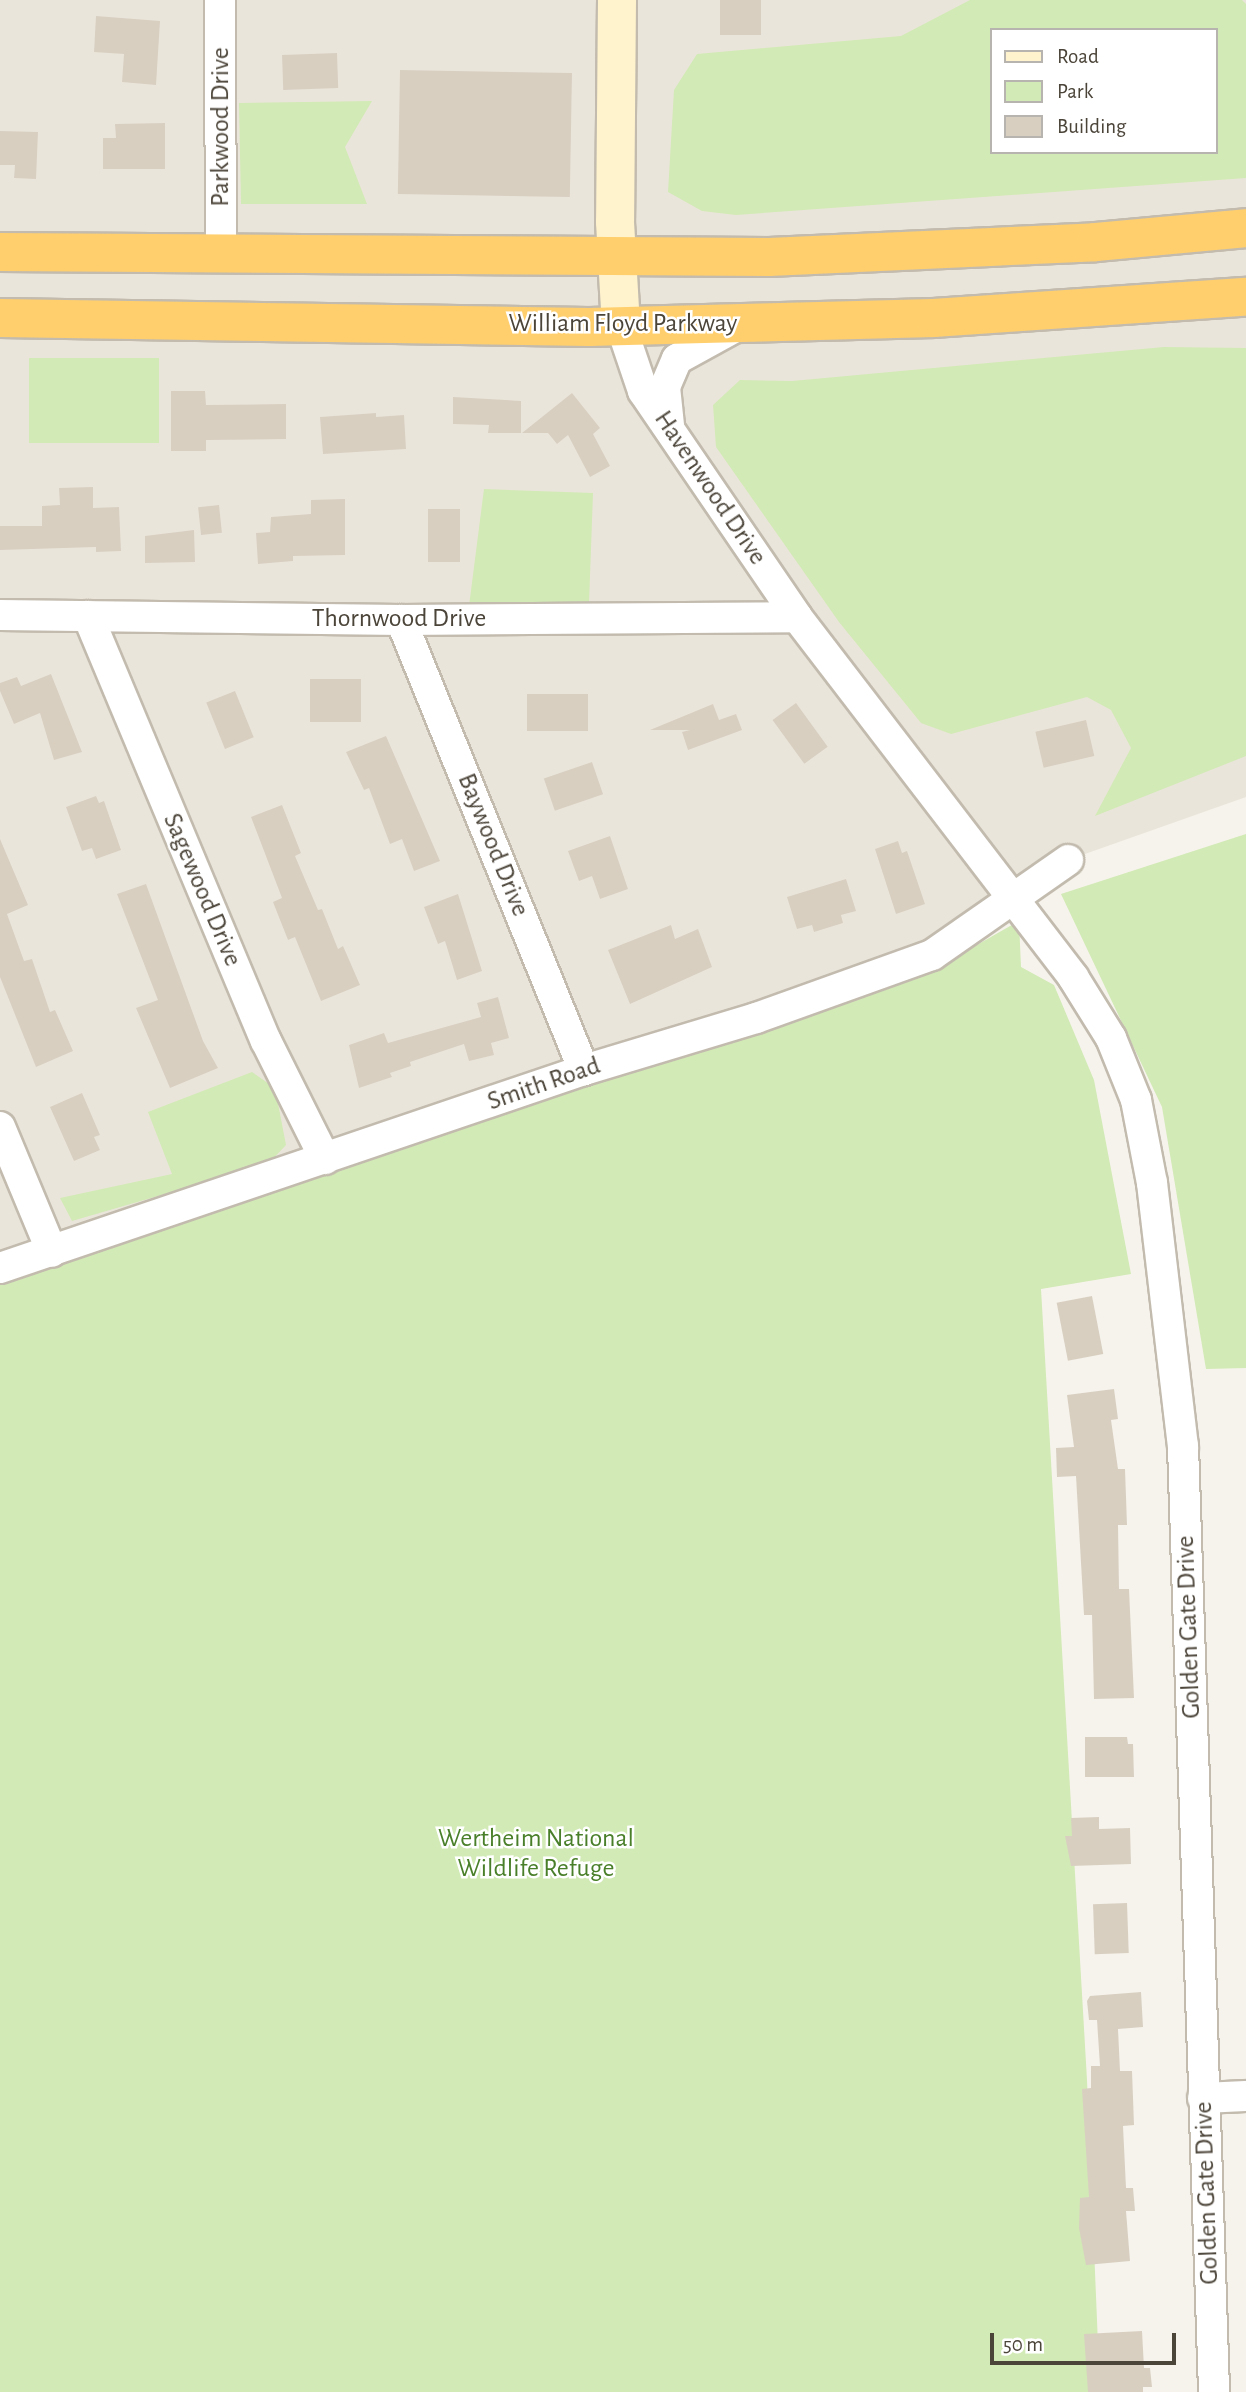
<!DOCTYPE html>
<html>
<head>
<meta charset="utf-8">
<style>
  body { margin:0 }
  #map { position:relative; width:1246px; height:2392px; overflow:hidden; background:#f6f3ec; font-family:"Alegreya Sans",sans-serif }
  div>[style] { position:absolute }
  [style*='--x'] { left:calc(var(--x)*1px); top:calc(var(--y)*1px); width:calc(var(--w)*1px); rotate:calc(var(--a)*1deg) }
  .residential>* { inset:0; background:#eae5da }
  .green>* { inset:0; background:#d2eab5; transform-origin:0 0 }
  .building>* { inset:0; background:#d8cfc1; transform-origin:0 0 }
  .roads { filter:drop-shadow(2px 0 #c2bbae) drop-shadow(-2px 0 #c2bbae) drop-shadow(0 2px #c2bbae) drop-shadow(0 -2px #c2bbae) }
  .street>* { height:30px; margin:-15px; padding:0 15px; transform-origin:15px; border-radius:15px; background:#fff }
  .secondary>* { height:38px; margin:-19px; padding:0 19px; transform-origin:19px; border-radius:19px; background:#fff3cd }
  .highway>* { height:38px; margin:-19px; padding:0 19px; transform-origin:19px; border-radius:19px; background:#ffcf6e }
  span { translate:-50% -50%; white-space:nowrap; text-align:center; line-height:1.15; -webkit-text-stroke:5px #fff; paint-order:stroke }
  .street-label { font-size:26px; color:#4b4439 }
  .park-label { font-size:26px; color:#4a7f2a }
  .legend { position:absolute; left:990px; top:28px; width:228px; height:126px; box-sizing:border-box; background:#fff; border:2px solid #b7b4b0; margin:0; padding:9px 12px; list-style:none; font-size:21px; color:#4b4439 }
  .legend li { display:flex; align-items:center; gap:14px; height:35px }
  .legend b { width:35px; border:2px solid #b7b4b0 }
  .scale { position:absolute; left:990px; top:2333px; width:186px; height:32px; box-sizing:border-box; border:4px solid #4b4439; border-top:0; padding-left:9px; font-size:21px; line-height:24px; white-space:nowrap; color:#4b4439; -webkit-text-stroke:5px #fff; paint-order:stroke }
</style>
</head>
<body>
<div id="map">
  <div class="residential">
    <div style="clip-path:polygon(evenodd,0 0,1246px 0,1246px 797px,1068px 860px,932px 955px,0 1268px,0 0,992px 30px,1216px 30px,1216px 152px,992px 152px,992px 30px)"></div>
  </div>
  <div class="green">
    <div style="clip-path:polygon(evenodd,970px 0,1242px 0,1246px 4px,1246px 178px,736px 215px,702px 211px,668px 192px,674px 90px,697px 54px,901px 36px,970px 0,992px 30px,1216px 30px,1216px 152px,992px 152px,992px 30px)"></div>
    <div style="clip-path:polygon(372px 101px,345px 147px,367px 204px,241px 204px,239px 103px)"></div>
    <div style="clip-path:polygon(1164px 347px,1246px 348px,1246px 756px,1095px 816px,1131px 748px,1111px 710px,1087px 697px,951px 734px,921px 723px,839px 622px,716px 447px,713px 405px,740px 380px,792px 381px)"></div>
    <div style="left:29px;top:358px;width:130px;height:85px"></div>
    <div style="clip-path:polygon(484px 489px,593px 493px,589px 604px,469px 606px)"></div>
    <div style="clip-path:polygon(1246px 834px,1246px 1368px,1206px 1369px,1162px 1107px,1061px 894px)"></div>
    <div style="clip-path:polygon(1019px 921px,1021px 967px,1054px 985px,1094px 1080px,1131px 1274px,1041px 1289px,1087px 2080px,1100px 2392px,0 2392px,0 1270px,427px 1134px,961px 954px)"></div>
    <div style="clip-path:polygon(252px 1072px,275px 1088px,286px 1145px,268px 1164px,72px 1221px,60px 1198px,172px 1174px,148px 1112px)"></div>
  </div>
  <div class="building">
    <div style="left:720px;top:0;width:41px;height:35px"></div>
    <div style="clip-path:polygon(96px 16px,160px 21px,156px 85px,122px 82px,124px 54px,94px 52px)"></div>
    <div style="left:337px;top:53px;width:35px;height:55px;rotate:88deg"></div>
    <div style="left:400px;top:70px;width:172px;height:124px;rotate:1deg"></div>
    <div style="clip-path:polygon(165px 123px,165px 169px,103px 169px,103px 138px,116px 138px,115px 124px)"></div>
    <div style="clip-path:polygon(0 131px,38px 132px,36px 179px,14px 178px,15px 165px,0 165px)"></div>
    <div style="clip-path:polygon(171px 391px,205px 391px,206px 405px,286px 404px,286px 439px,206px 440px,206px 451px,171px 451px)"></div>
    <div style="clip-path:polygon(572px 393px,600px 428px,593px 434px,610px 466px,590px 477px,568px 435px,557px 444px,548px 433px,522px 433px)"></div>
    <div style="clip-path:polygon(453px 397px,521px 401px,521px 433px,488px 433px,489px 425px,453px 424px)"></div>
    <div style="clip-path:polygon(376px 413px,376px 417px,404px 415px,406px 449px,323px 454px,320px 417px)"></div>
    <div style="clip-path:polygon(93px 487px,93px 508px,119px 507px,121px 551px,96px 552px,96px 547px,0 550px,0 526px,42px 526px,42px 506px,60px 505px,59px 488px)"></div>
    <div style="clip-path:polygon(345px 499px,345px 555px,293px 556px,293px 561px,258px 564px,256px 533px,270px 532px,271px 517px,311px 514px,311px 500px)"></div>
    <div style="left:219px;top:505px;width:28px;height:21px;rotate:84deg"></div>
    <div style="left:428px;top:509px;width:32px;height:53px"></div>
    <div style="clip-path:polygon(194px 530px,195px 562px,145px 563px,145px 536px)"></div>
    <div style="clip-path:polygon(51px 674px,82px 752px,54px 760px,40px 713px,14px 724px,0 691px,0 683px,17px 677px,21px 686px)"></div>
    <div style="left:310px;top:679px;width:51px;height:43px"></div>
    <div style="left:235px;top:691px;width:50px;height:31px;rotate:68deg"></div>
    <div style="left:588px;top:694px;width:37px;height:61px;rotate:90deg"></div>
    <div style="left:796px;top:703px;width:54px;height:29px;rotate:54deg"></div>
    <div style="clip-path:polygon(713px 704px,719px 720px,736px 714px,742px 730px,688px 750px,682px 732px,690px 730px,650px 730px)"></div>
    <div style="left:1086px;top:720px;width:37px;height:52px;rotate:77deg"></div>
    <div style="clip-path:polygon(386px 736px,440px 861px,414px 871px,402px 839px,390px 844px,369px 788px,364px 790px,346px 752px)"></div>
    <div style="left:592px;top:762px;width:34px;height:51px;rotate:71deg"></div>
    <div style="clip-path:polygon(96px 796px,99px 803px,104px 801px,121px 850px,96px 859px,92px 848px,82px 851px,66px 807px)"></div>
    <div style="clip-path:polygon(282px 805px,301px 853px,295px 856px,318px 910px,322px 909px,338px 949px,343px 946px,360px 985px,321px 1001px,295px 937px,288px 940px,273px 902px,282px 898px,251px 817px)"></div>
    <div style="clip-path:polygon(610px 836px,628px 889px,600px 899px,592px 876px,579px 881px,568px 851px)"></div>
    <div style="clip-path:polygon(0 839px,28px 905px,7px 914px,24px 961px,32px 959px,50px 1012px,55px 1010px,73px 1051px,36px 1067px,0 977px)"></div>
    <div style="clip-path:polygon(898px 841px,902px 853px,907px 851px,925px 904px,896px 914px,875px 849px)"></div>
    <div style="clip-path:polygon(846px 879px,856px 911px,841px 915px,843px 923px,814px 932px,812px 925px,797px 929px,787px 897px)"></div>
    <div style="clip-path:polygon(146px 884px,203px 1041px,218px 1068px,170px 1088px,136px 1008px,158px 1000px,117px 894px)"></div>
    <div style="clip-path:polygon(458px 894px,482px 971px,457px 980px,445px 941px,438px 944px,424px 907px)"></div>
    <div style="clip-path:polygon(671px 925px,675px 939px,698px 929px,712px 967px,630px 1004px,608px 950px)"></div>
    <div style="clip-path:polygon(498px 997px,509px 1038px,491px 1043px,494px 1055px,469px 1061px,464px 1044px,410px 1062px,411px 1066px,390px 1073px,392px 1077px,359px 1088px,349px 1045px,384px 1033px,388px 1043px,481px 1017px,477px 1003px)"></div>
    <div style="clip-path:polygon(82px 1093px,100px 1135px,94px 1137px,100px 1150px,74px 1161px,50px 1107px)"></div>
    <div style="left:1092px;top:1296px;width:59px;height:36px;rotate:79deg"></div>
    <div style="clip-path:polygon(1114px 1389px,1118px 1419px,1111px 1420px,1118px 1469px,1125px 1469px,1127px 1525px,1118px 1525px,1119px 1589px,1129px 1589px,1134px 1698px,1094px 1699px,1092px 1615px,1084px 1615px,1076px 1476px,1057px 1477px,1056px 1448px,1074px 1447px,1067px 1395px)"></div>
    <div style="clip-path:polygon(1085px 1737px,1127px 1737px,1128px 1744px,1133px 1744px,1134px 1777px,1085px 1777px)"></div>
    <div style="clip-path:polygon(1099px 1817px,1099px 1829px,1130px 1828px,1131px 1864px,1071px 1866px,1065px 1836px,1072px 1836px,1071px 1818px)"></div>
    <div style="left:1127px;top:1903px;width:50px;height:34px;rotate:88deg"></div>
    <div style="clip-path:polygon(1141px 1992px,1143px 2027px,1118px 2029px,1120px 2071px,1132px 2071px,1134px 2125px,1123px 2126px,1126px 2188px,1133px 2188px,1135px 2211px,1126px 2211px,1130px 2261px,1086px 2265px,1079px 2228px,1080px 2198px,1089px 2197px,1082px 2089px,1091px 2088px,1091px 2066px,1100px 2066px,1097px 2020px,1089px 2020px,1087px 2001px,1090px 1996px)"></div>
    <div style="clip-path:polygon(1142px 2331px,1144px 2368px,1150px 2368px,1152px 2387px,1143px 2387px,1143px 2392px,1088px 2392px,1084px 2334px)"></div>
  </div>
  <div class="roads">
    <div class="street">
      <div style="--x:220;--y:0;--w:254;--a:89.8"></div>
      <div style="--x:621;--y:326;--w:69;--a:71.3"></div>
      <div style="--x:643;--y:391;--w:273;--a:55.7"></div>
      <div style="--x:797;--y:617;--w:454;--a:52.5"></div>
      <div style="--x:1073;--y:977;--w:72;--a:58.1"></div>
      <div style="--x:1111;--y:1038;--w:67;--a:68"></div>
      <div style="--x:1136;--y:1100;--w:85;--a:79.1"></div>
      <div style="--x:1152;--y:1183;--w:265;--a:83.3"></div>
      <div style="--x:1183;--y:1446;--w:947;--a:88.12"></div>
      <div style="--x:669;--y:425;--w:38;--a:-96"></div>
      <div style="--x:665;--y:387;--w:30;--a:-67"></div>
      <div style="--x:677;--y:359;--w:68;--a:-28.8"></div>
      <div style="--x:0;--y:615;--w:401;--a:0.7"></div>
      <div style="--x:401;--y:620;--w:396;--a:-0.4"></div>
      <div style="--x:88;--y:616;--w:461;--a:67.3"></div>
      <div style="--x:266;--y:1041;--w:132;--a:63.4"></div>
      <div style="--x:401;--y:620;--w:486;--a:67.9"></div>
      <div style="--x:0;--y:1127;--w:135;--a:67.4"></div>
      <div style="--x:0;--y:1268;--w:617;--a:-18.73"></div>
      <div style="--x:584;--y:1070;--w:180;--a:-16.8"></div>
      <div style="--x:756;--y:1018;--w:187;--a:-19.7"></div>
      <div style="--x:932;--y:955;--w:166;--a:-34.9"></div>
      <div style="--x:1203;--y:2098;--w:43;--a:-2.7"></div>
    </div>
    <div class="secondary">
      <div style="--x:617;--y:0;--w:222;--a:90.5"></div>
      <div style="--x:615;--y:222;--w:104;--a:86.7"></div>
    </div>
    <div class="highway">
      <div style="--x:0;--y:252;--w:769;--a:0.37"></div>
      <div style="--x:769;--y:257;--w:327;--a:-2.6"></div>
      <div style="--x:1096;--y:242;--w:151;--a:-5.3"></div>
      <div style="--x:0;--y:318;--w:589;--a:0.88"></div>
      <div style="--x:589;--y:327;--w:345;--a:-1.5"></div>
      <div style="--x:934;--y:318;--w:313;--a:-3.9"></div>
    </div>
  </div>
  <div class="street-label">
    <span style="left:221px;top:127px;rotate:-90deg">Parkwood Drive</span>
    <span style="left:623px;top:324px">William Floyd Parkway</span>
    <span style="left:710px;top:488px;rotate:56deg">Havenwood Drive</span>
    <span style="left:399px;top:619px">Thornwood Drive</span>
    <span style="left:493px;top:845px;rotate:68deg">Baywood Drive</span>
    <span style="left:202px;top:890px;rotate:67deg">Sagewood Drive</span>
    <span style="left:544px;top:1084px;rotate:-19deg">Smith Road</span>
    <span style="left:1189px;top:1627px;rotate:-92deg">Golden Gate Drive</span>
    <span style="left:1207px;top:2193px;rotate:-92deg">Golden Gate Drive</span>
  </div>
  <div class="park-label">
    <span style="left:536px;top:1854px">Wertheim National<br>Wildlife Refuge</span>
  </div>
  <ul class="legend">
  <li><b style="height:9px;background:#fff3cd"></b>Road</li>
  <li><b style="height:19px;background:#d2eab5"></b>Park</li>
  <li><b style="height:19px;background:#d8cfc1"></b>Building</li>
  </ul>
  <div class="scale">50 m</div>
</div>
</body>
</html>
